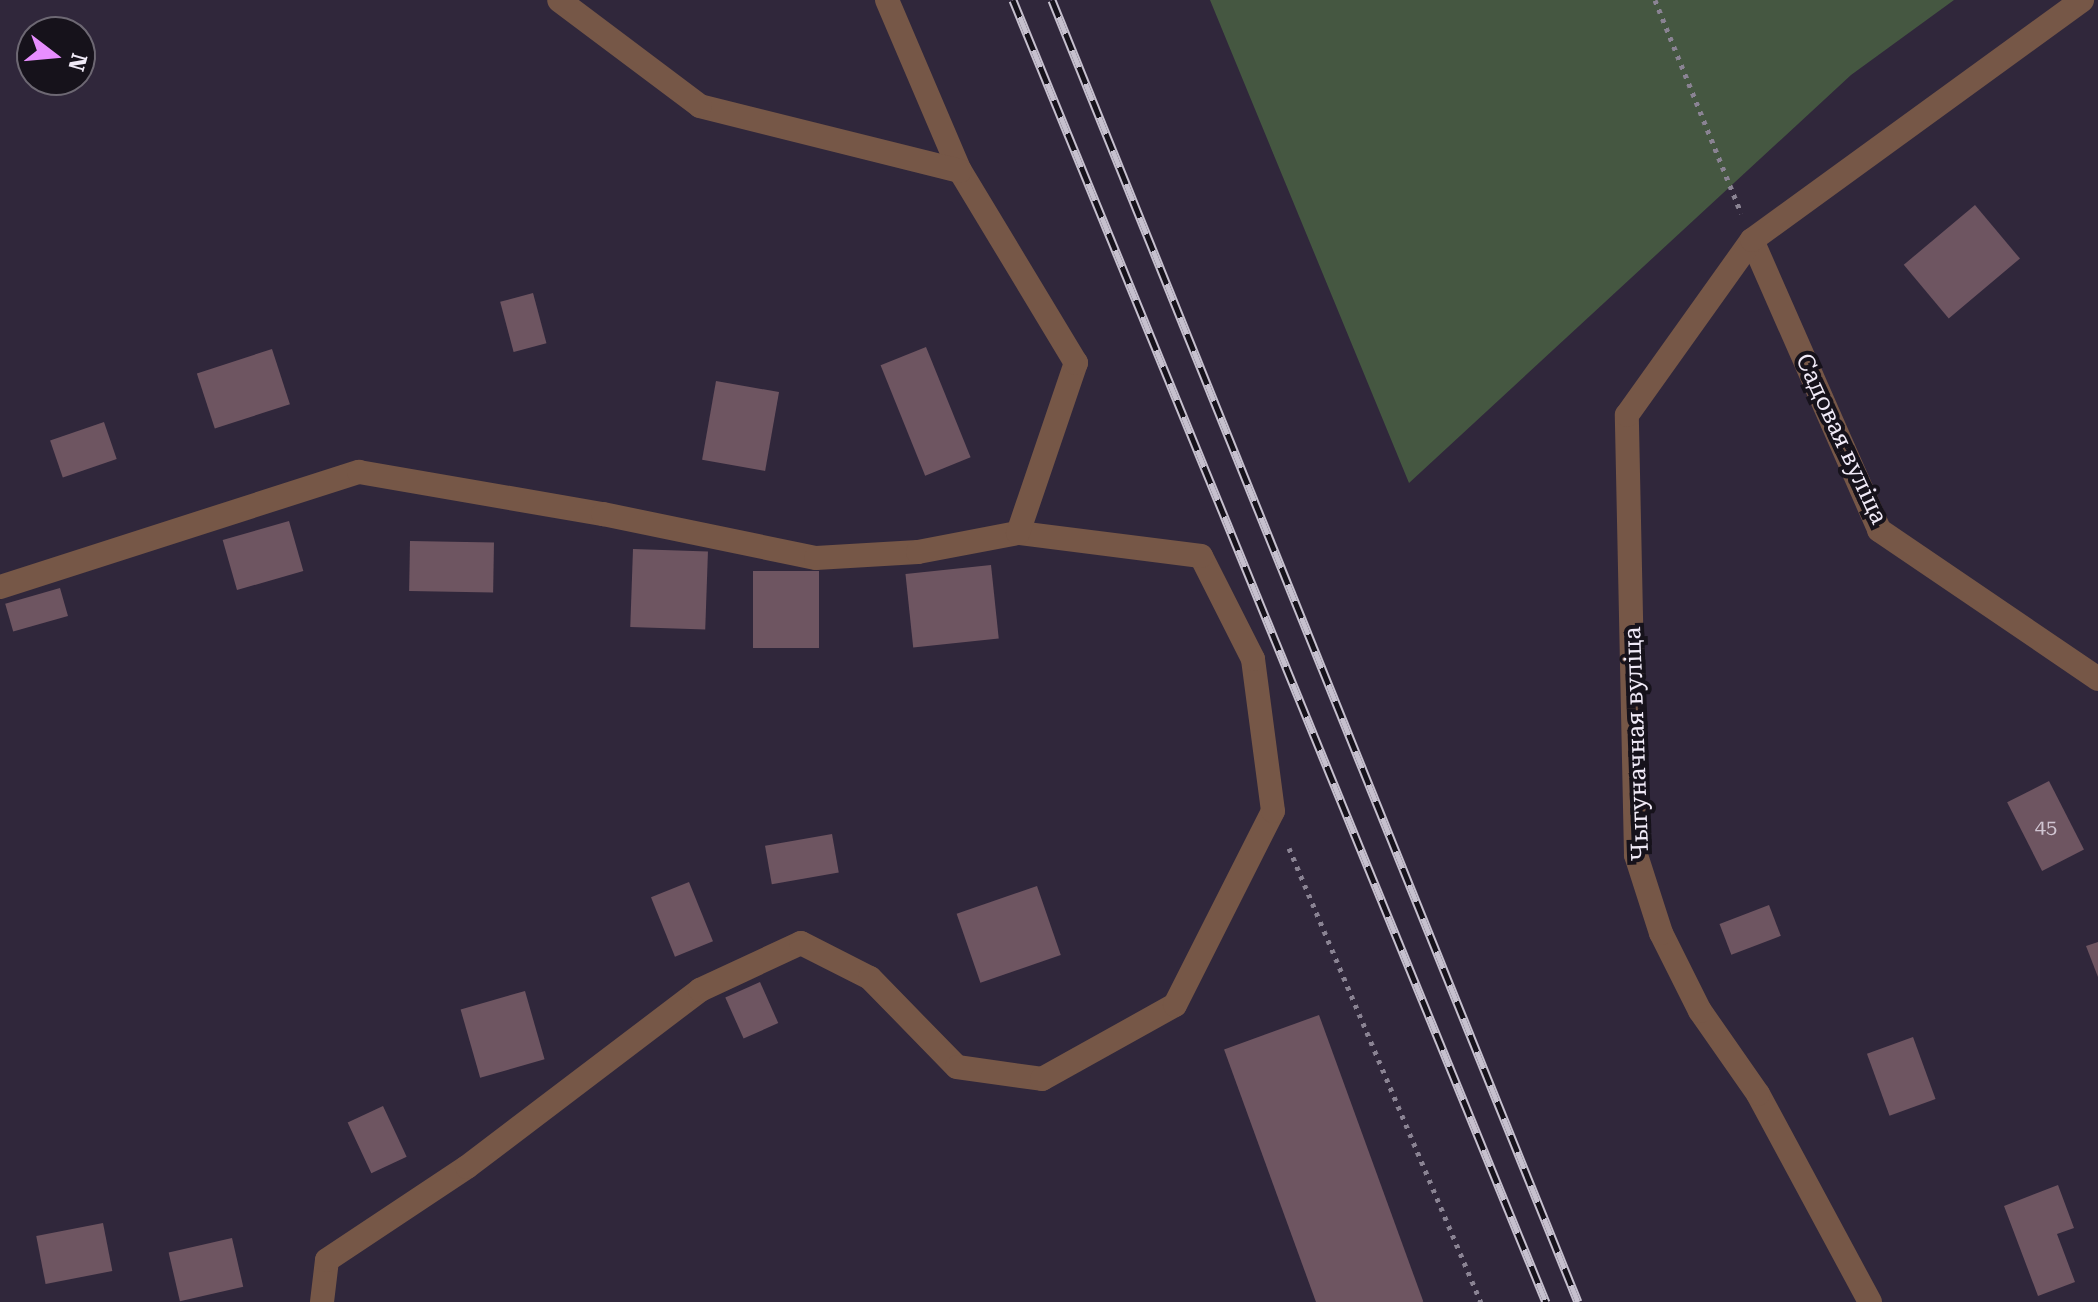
<!DOCTYPE html>
<html>
<head>
<meta charset="utf-8">
<style>
  body { margin:0 }
  #map { position:relative; width:2098px; height:1302px; overflow:hidden; background:#30273b; font-family:"Roboto Serif",serif }
  div>[style] { position:absolute }
  [style*='--x'] { left:calc(var(--x)*1px); top:calc(var(--y)*1px); width:calc(var(--w)*1px); rotate:calc(var(--a)*1deg) }
  .green>* { inset:0; background:#455741 }
  .building>* { inset:0; background:#6e5561; transform-origin:0 0 }
  .path>* { height:5px; margin-top:-2.5px; transform-origin:0; background:repeating-linear-gradient(90deg,#8a8393 0 4px,transparent 0 10px) }
  .street>* { height:24px; margin:-12px; padding:0 12px; transform-origin:12px; border-radius:12px; background:#765747 }
  .rail>* { height:9px; margin-top:-4.5px; transform-origin:0; background:repeating-linear-gradient(90deg,#16121b 0 18px,#c6c0ce 0 36px); box-sizing:border-box; border-block:2px solid #c6c0ce }
  span { translate:-50% -50%; white-space:nowrap; text-align:center; line-height:1.15; -webkit-text-stroke:8px #16121b; paint-order:stroke }
  .number-label { font-size:20px; color:#d0c5d2 }
  .number-label span { -webkit-text-stroke-width:0 }
  .street-label { font-size:24px; color:#f0eaf7 }
  .north { position:absolute; left:16px; top:16px; width:80px; height:80px; box-sizing:border-box; background:#16121b; border:2px solid #6d6873; border-radius:50%; rotate:106deg; font-size:22px; font-weight:700; line-height:32px; text-align:center; color:#f0eaf7 }
  .north::after { content:''; display:block; margin:auto; width:28px; height:36px; background:#e88eff; clip-path:polygon(50% 0,100% 100%,50% 72%,0 100%) }
</style>
</head>
<body>
<div id="map">
  <div class="green">
    <div style="clip-path:polygon(1210px 0,1954px 0,1851px 75px,1409px 483px)"></div>
  </div>
  <div class="building">
    <div style="left:1975px;top:205px;width:70px;height:93px;rotate:50deg"></div>
    <div style="left:533px;top:293px;width:52px;height:34px;rotate:75deg"></div>
    <div style="left:926px;top:347px;width:119px;height:49px;rotate:68deg"></div>
    <div style="left:272px;top:349px;width:58px;height:79px;rotate:72deg"></div>
    <div style="left:716px;top:381px;width:64px;height:80px;rotate:10deg"></div>
    <div style="left:104px;top:422px;width:39px;height:57px;rotate:71deg"></div>
    <div style="left:289px;top:521px;width:52px;height:69px;rotate:74deg"></div>
    <div style="left:410px;top:541px;width:84px;height:50px;rotate:1deg"></div>
    <div style="left:633px;top:549px;width:75px;height:78px;rotate:2deg"></div>
    <div style="left:991px;top:565px;width:74px;height:86px;rotate:84deg"></div>
    <div style="left:753px;top:571px;width:66px;height:77px"></div>
    <div style="left:60px;top:588px;width:29px;height:57px;rotate:74deg"></div>
    <div style="left:2049px;top:781px;width:77px;height:47px;rotate:63deg"></div>
    <div style="left:832px;top:834px;width:39px;height:68px;rotate:80deg"></div>
    <div style="left:689px;top:882px;width:64px;height:41px;rotate:68deg"></div>
    <div style="left:1037px;top:886px;width:73px;height:85px;rotate:71deg"></div>
    <div style="left:1769px;top:905px;width:33px;height:53px;rotate:69deg"></div>
    <div style="clip-path:polygon(2098px 942px,2098px 977px,2086px 946px)"></div>
    <div style="left:760px;top:982px;width:45px;height:38px;rotate:66deg"></div>
    <div style="left:525px;top:991px;width:71px;height:67px;rotate:74deg"></div>
    <div style="left:1319px;top:1015px;width:305px;height:101px;rotate:70deg"></div>
    <div style="left:1913px;top:1037px;width:66px;height:49px;rotate:70deg"></div>
    <div style="left:383px;top:1106px;width:56px;height:39px;rotate:65deg"></div>
    <div style="clip-path:polygon(2058px 1185px,2074px 1228px,2057px 1234px,2075px 1282px,2038px 1296px,2004px 1206px)"></div>
    <div style="left:103px;top:1223px;width:49px;height:68px;rotate:79deg"></div>
    <div style="left:232px;top:1238px;width:50px;height:65px;rotate:77deg"></div>
  </div>
  <div class="path">
    <div style="--x:1655;--y:0;--w:230;--a:68"></div>
    <div style="--x:1289;--y:848;--w:493;--a:67.1"></div>
  </div>
  <div class="street">
    <div style="--x:887;--y:0;--w:186;--a:66.9"></div>
    <div style="--x:1752;--y:240;--w:317;--a:66.3"></div>
    <div style="--x:1879;--y:530;--w:265;--a:34.2"></div>
    <div style="--x:0;--y:587;--w:377;--a:-17.8"></div>
    <div style="--x:359;--y:472;--w:248;--a:9.8"></div>
    <div style="--x:603;--y:514;--w:217;--a:11.7"></div>
    <div style="--x:816;--y:558;--w:102;--a:-3.4"></div>
    <div style="--x:918;--y:552;--w:102;--a:-10.8"></div>
    <div style="--x:322;--y:1302;--w:42;--a:-83.2"></div>
    <div style="--x:327;--y:1260;--w:168;--a:-33.6"></div>
    <div style="--x:467;--y:1167;--w:293;--a:-37.2"></div>
    <div style="--x:700;--y:990;--w:111;--a:-25"></div>
    <div style="--x:801;--y:943;--w:77;--a:26.9"></div>
    <div style="--x:870;--y:978;--w:124;--a:45.7"></div>
    <div style="--x:957;--y:1067;--w:86;--a:8"></div>
    <div style="--x:1042;--y:1079;--w:152;--a:-29.1"></div>
    <div style="--x:1175;--y:1005;--w:217;--a:-63.2"></div>
    <div style="--x:1273;--y:811;--w:153;--a:-97.5"></div>
    <div style="--x:1253;--y:659;--w:115;--a:-116.8"></div>
    <div style="--x:1201;--y:556;--w:184;--a:-172.8"></div>
    <div style="--x:1018;--y:533;--w:180;--a:-71.2"></div>
    <div style="--x:1076;--y:363;--w:224;--a:-121.1"></div>
    <div style="--x:960;--y:171;--w:268;--a:-166"></div>
    <div style="--x:700;--y:106;--w:176;--a:-143.1"></div>
    <div style="--x:1870;--y:1302;--w:236;--a:-118.3"></div>
    <div style="--x:1758;--y:1094;--w:101;--a:-124.9"></div>
    <div style="--x:1700;--y:1011;--w:87;--a:-116.6"></div>
    <div style="--x:1661;--y:933;--w:82;--a:-107.8"></div>
    <div style="--x:1636;--y:855;--w:440;--a:-91.2"></div>
    <div style="--x:1627;--y:415;--w:215;--a:-54.5"></div>
    <div style="--x:1752;--y:240;--w:408;--a:-36"></div>
  </div>
  <div class="rail">
    <div style="--x:1013;--y:0;--w:1407;--a:67.74"></div>
    <div style="--x:1052;--y:0;--w:1404;--a:68"></div>
  </div>
  <div class="number-label">
    <span style="left:2046px;top:826px">45</span>
  </div>
  <div class="street-label">
    <span style="left:1841px;top:439px;rotate:65deg">Садовая вуліца</span>
    <span style="left:1637px;top:744px;rotate:-92deg">Чыгуначная вуліца</span>
  </div>
  <div class="north">N</div>
</div>
</body>
</html>
